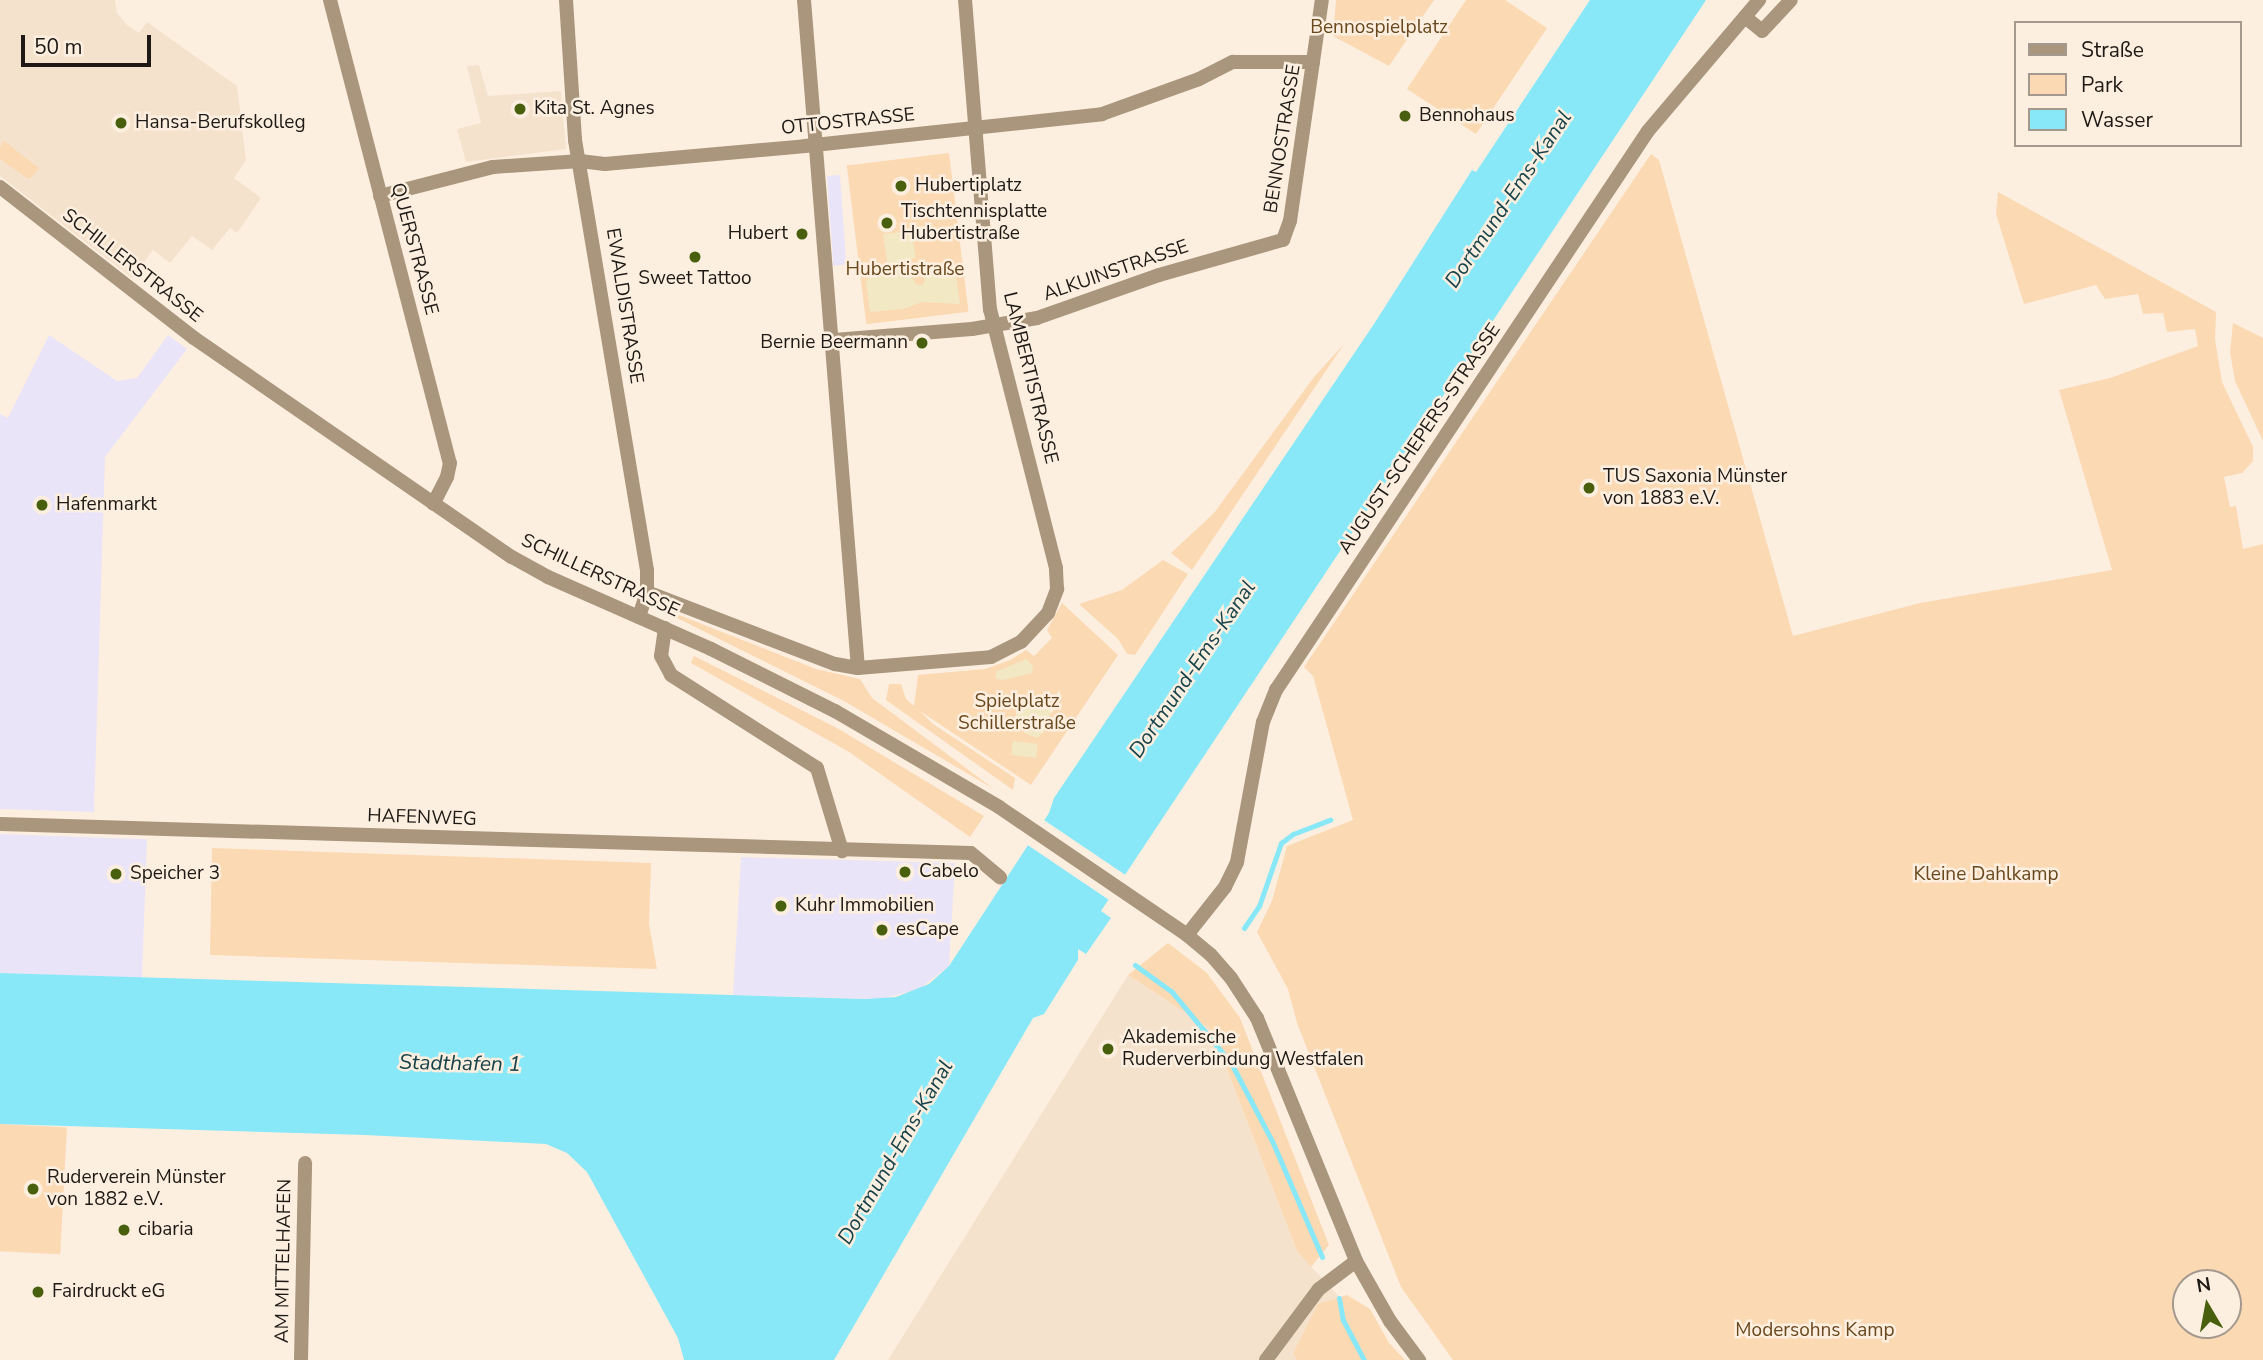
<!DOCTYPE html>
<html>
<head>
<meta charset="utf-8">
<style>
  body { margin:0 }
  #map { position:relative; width:2263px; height:1360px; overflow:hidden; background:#fdefe0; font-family:"Nunito Sans",sans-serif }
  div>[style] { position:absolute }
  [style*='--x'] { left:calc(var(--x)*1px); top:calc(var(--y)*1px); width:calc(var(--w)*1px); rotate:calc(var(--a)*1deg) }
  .commercial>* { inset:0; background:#eae4f9; transform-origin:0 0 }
  .built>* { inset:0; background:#f5e2cd }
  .green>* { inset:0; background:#fbd9b3; transform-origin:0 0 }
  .sand>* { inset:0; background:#f2e8c3; transform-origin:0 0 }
  .water>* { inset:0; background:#88e8f8 }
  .pier>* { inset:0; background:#fdefe0; transform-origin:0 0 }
  .stream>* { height:5px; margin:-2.5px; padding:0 2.5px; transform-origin:2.5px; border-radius:2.5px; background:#88e8f8 }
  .street>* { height:14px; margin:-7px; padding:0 7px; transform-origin:7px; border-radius:7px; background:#a9967d }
  .dots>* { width:19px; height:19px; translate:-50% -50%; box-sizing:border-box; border:4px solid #fdefe0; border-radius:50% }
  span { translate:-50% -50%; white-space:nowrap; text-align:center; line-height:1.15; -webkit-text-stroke:5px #fdefe0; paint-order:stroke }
  .park-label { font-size:19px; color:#6a481d }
  .poi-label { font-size:19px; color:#1e1914 }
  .left { translate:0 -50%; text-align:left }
  .right { translate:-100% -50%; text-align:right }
  .street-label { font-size:19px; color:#1e1914 }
  .water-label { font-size:21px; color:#16424a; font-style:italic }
  .legend { position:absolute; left:2014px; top:21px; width:228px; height:126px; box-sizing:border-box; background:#fdefe0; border:2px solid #a4998e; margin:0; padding:9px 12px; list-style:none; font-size:21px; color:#1e1914 }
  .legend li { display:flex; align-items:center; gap:14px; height:35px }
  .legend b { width:35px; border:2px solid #a4998e }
  .north { position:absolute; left:2172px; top:1269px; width:70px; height:70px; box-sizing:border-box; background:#fdefe0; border:2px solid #a4998e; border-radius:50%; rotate:350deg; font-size:19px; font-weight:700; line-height:28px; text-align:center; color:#1e1914 }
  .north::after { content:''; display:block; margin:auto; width:24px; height:32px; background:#48600d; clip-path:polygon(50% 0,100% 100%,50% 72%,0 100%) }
  .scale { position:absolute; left:21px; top:35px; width:130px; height:32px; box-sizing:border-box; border:4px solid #1e1914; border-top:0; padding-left:9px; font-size:21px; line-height:24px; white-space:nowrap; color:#1e1914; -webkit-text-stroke:5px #fdefe0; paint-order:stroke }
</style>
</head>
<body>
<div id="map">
  <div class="commercial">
    <div style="left:840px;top:175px;width:90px;height:13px;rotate:86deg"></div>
    <div style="clip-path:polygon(49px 335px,117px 381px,137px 378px,168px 335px,187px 349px,105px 457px,94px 812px,0 809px,0 414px,8px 418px)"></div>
    <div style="left:0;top:834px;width:147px;height:139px;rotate:2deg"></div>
    <div style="clip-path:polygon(741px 857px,955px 863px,949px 966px,919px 989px,881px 999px,733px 995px)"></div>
  </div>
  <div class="built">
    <div style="clip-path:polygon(0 0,115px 0,117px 13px,127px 25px,139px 33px,147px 22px,237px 86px,246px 160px,234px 178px,261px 198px,237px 233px,230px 228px,212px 250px,192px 236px,170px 263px,153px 250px,132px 278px,0 176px)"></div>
    <div style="clip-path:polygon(479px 65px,488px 96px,561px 91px,566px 149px,466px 162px,457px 129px,481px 123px,467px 66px)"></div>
    <div style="clip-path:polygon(1128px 975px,1212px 1030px,1297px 1251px,1345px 1303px,1389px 1360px,888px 1360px)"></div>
  </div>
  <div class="green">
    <div style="clip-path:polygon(1336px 0,1434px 0,1389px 66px,1333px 36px)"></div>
    <div style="clip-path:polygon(1466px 0,1505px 0,1547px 28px,1476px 134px,1407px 89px)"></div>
    <div style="clip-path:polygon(4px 141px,39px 168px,31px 178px,27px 178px,0 159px,0 147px)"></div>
    <div style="left:949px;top:153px;width:160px;height:103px;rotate:83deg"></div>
    <div style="clip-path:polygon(evenodd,1651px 154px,1659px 160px,1793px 636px,1920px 603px,2112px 570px,2059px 390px,2110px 378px,2198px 346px,2195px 329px,2167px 332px,2163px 313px,2143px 314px,2138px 294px,2105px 299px,2096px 285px,2024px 304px,1996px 214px,1998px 192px,2216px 312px,2215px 339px,2222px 382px,2253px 447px,2253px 461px,2242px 473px,2224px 477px,2230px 507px,2236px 506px,2243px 549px,2263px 544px,2263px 1360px,1453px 1360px,1401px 1287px,1297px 1023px,1288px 989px,1257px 932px,1272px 901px,1287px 846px,1353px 820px,1313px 676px,1304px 667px,1651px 154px,2228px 1283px,2228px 1325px,2186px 1325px,2186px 1283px,2228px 1283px)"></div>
    <div style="clip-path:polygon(2233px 323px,2263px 338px,2263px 441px,2235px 381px,2230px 352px)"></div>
    <div style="clip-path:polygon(1344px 344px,1192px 570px,1171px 553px,1214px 513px,1314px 377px)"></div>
    <div style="clip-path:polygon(1163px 560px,1188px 574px,1135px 655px,1127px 654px,1118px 639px,1079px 604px,1122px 590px)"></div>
    <div style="clip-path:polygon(1062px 603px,1118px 655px,1031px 785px,920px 711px,933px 724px,1015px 778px,1013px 790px,886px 700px,889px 684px,901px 684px,906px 699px,914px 706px,918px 675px,985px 669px,1010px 660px,1026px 650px,1034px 656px,1052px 638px,1047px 630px)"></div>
    <div style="clip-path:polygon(679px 615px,816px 669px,860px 679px,872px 698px,994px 789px,844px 701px,677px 618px)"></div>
    <div style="clip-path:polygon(694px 656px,837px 728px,984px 816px,970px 837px,849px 752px,691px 663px)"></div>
    <div style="clip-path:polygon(212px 848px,651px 863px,649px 924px,657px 969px,210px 955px)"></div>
    <div style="clip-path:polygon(1168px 943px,1207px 973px,1240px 1018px,1329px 1245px,1311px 1267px,1297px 1251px,1212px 1030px,1128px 975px)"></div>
    <div style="left:0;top:1124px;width:67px;height:127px;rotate:3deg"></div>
    <div style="clip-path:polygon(1347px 1295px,1370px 1309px,1389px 1343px,1405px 1360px,1297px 1360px,1293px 1353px,1318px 1304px)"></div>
  </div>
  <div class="sand">
    <div style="clip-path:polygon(911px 231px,916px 258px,907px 259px,904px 267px,917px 285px,923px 285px,931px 264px,954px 261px,960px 304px,922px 302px,904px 309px,870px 312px,866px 281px,887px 262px,883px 234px)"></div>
    <div style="clip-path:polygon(1026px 659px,1033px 666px,1032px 673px,1003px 680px,996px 679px,996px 672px)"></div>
    <div style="clip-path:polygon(1036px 700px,1051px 710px,1049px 717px,1042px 721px,1045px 731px,1037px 738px,1025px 733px,1016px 720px,1016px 710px)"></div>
    <div style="left:1013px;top:741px;width:25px;height:14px;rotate:7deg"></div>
  </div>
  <div class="water">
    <div style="clip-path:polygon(1590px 0,1706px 0,1101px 911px,1111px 918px,1086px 954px,1078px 949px,1078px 960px,1044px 1014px,1033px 1018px,834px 1360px,684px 1360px,678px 1338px,587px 1172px,567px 1153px,546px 1144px,365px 1135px,0 1124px,0 973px,866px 999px,896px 997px,929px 984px,949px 966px,1049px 813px,1054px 798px,1374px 324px,1472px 170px,1476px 172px)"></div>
  </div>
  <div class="pier">
    <div style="left:1041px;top:818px;width:105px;height:30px;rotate:34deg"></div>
  </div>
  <div class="stream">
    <div style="--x:1244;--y:928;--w:27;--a:-56"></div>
    <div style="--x:1259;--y:906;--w:67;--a:-70.8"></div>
    <div style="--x:1281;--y:843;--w:15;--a:-37"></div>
    <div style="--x:1293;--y:834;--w:40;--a:-21"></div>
    <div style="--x:1135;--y:965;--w:46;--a:36.1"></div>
    <div style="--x:1172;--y:992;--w:92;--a:50.3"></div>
    <div style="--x:1231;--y:1063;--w:90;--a:62.3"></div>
    <div style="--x:1273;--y:1143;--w:124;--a:66.7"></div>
    <div style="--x:1339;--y:1298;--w:22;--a:80"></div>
    <div style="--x:1343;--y:1320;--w:45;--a:62.3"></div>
  </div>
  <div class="street">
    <div style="--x:330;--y:0;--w:478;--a:75.5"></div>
    <div style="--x:450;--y:463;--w:14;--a:102"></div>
    <div style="--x:447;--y:477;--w:30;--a:117"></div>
    <div style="--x:566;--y:0;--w:140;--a:86.3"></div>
    <div style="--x:575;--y:140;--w:436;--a:80.5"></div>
    <div style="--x:647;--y:570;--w:22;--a:90"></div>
    <div style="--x:647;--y:592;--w:26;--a:108"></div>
    <div style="--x:804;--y:0;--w:670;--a:85.38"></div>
    <div style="--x:1745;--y:17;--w:22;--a:39"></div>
    <div style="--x:1762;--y:31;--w:42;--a:-46.9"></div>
    <div style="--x:0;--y:187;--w:246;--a:37.9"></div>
    <div style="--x:194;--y:338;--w:386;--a:34.6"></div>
    <div style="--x:512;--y:557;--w:41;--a:29.1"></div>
    <div style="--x:548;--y:577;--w:178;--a:23.8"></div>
    <div style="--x:711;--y:649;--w:139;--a:26.6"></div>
    <div style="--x:835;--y:711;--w:190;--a:30.3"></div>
    <div style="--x:999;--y:807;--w:227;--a:34.2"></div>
    <div style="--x:1187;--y:935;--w:31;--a:40"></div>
    <div style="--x:1211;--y:955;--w:30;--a:49"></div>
    <div style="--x:1231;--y:978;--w:48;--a:57"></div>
    <div style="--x:1257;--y:1018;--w:262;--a:67.8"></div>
    <div style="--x:1356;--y:1261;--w:69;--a:60.5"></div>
    <div style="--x:1390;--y:1321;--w:49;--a:53.4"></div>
    <div style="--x:380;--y:196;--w:117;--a:-14.4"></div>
    <div style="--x:493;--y:167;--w:87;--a:-3.9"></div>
    <div style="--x:580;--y:161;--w:25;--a:7"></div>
    <div style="--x:605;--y:164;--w:201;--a:-5.1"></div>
    <div style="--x:805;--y:146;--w:299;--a:-6.1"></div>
    <div style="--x:1102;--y:114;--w:103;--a:-19.8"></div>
    <div style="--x:1199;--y:79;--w:38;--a:-27"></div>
    <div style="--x:1233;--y:62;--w:80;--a:0"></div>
    <div style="--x:834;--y:340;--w:138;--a:-4.6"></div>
    <div style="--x:972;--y:329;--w:66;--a:-9.6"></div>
    <div style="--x:1037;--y:318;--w:129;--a:-19.4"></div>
    <div style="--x:1159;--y:275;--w:129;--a:-15.8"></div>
    <div style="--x:1283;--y:240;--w:20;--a:-70"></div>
    <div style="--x:1290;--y:221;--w:223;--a:-81.8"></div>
    <div style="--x:647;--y:592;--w:201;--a:21"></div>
    <div style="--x:835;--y:664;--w:23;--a:10"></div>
    <div style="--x:858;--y:668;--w:133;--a:-4.7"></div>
    <div style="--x:991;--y:657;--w:34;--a:-27"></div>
    <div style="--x:1021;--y:642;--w:40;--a:-47"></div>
    <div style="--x:1048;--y:613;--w:26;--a:-69"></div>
    <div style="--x:1057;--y:589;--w:21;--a:-93"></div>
    <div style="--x:1056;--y:568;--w:266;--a:-104.3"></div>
    <div style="--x:990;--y:310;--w:311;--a:-94.6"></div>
    <div style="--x:665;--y:628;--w:28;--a:98"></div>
    <div style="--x:661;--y:656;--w:21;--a:62"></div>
    <div style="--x:671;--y:675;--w:173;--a:32.5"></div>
    <div style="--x:817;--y:768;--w:87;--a:73.2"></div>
    <div style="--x:0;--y:824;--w:971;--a:1.71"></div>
    <div style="--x:971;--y:853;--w:38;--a:40"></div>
    <div style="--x:1187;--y:935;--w:61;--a:-51.6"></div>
    <div style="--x:1225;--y:887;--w:28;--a:-64"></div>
    <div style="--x:1237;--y:862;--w:142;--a:-79.5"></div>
    <div style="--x:1263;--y:722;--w:35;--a:-68"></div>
    <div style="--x:1276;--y:690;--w:671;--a:-56.36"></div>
    <div style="--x:1648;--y:131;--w:172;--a:-49.7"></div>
    <div style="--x:301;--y:1360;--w:197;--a:-88.8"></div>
    <div style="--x:1266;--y:1360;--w:89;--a:-53.3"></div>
    <div style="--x:1319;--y:1289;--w:46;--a:-37.1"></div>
  </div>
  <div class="dots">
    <div style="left:520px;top:109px;background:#48600d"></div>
    <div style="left:1405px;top:116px;background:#48600d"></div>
    <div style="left:121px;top:123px;background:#48600d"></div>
    <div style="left:901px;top:186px;background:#48600d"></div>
    <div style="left:887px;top:223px;background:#48600d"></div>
    <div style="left:802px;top:234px;background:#48600d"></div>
    <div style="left:695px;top:257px;background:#48600d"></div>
    <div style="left:922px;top:343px;background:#48600d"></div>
    <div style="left:1589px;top:488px;background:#48600d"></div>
    <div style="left:42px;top:505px;background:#48600d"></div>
    <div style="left:905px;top:872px;background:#48600d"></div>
    <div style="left:116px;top:874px;background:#48600d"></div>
    <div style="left:781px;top:906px;background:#48600d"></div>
    <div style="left:882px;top:930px;background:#48600d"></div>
    <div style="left:1108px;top:1049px;background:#48600d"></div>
    <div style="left:33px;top:1189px;background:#48600d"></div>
    <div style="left:124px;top:1230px;background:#48600d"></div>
    <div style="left:38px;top:1292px;background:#48600d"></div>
  </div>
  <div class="park-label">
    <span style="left:1379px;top:28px">Bennospielplatz</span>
    <span style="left:905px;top:270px">Hubertistraße</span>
    <span style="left:1017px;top:713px">Spielplatz<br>Schillerstraße</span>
    <span style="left:1986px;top:875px">Kleine Dahlkamp</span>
    <span style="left:1815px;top:1331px">Modersohns Kamp</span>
  </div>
  <div class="poi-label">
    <span class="left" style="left:534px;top:109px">Kita St. Agnes</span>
    <span class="left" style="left:1419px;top:116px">Bennohaus</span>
    <span class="left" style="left:135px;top:123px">Hansa-Berufskolleg</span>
    <span class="left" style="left:915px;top:186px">Hubertiplatz</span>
    <span class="left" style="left:901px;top:223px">Tischtennisplatte<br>Hubertistraße</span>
    <span class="right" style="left:788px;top:234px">Hubert</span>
    <span style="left:695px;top:279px">Sweet Tattoo</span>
    <span class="right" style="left:908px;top:343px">Bernie Beermann</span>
    <span class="left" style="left:1603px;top:488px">TUS Saxonia Münster<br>von 1883 e.V.</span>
    <span class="left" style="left:56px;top:505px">Hafenmarkt</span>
    <span class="left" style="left:919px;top:872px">Cabelo</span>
    <span class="left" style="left:130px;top:874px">Speicher 3</span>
    <span class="left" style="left:795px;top:906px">Kuhr Immobilien</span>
    <span class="left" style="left:896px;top:930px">esCape</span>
    <span class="left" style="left:1122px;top:1049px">Akademische<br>Ruderverbindung Westfalen</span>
    <span class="left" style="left:47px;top:1189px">Ruderverein Münster<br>von 1882 e.V.</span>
    <span class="left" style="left:138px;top:1230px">cibaria</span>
    <span class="left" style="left:52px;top:1292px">Fairdruckt eG</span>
  </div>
  <div class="street-label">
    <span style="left:848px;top:122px;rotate:-6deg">OTTOSTRASSE</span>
    <span style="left:1283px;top:139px;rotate:-81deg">BENNOSTRASSE</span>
    <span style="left:414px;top:249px;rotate:75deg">QUERSTRASSE</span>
    <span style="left:132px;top:266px;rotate:38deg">SCHILLERSTRASSE</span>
    <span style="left:1116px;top:271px;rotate:-19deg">ALKUINSTRASSE</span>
    <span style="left:624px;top:306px;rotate:81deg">EWALDISTRASSE</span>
    <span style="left:1030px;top:378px;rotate:76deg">LAMBERTISTRASSE</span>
    <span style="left:1420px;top:439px;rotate:-56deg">AUGUST-SCHEPERS-STRASSE</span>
    <span style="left:600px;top:576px;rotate:25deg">SCHILLERSTRASSE</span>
    <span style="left:422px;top:818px;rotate:2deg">HAFENWEG</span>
    <span style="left:284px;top:1261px;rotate:-89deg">AM MITTELHAFEN</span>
  </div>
  <div class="water-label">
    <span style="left:1508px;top:199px;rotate:-56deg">Dortmund-Ems-Kanal</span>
    <span style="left:1192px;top:669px;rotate:-56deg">Dortmund-Ems-Kanal</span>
    <span style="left:460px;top:1063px;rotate:1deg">Stadthafen 1</span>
    <span style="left:895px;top:1152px;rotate:-60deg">Dortmund-Ems-Kanal</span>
  </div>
  <ul class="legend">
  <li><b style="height:9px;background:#a9967d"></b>Straße</li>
  <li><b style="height:19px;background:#fbd9b3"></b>Park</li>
  <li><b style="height:19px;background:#88e8f8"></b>Wasser</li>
  </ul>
  <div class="north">N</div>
  <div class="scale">50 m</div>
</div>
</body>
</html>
